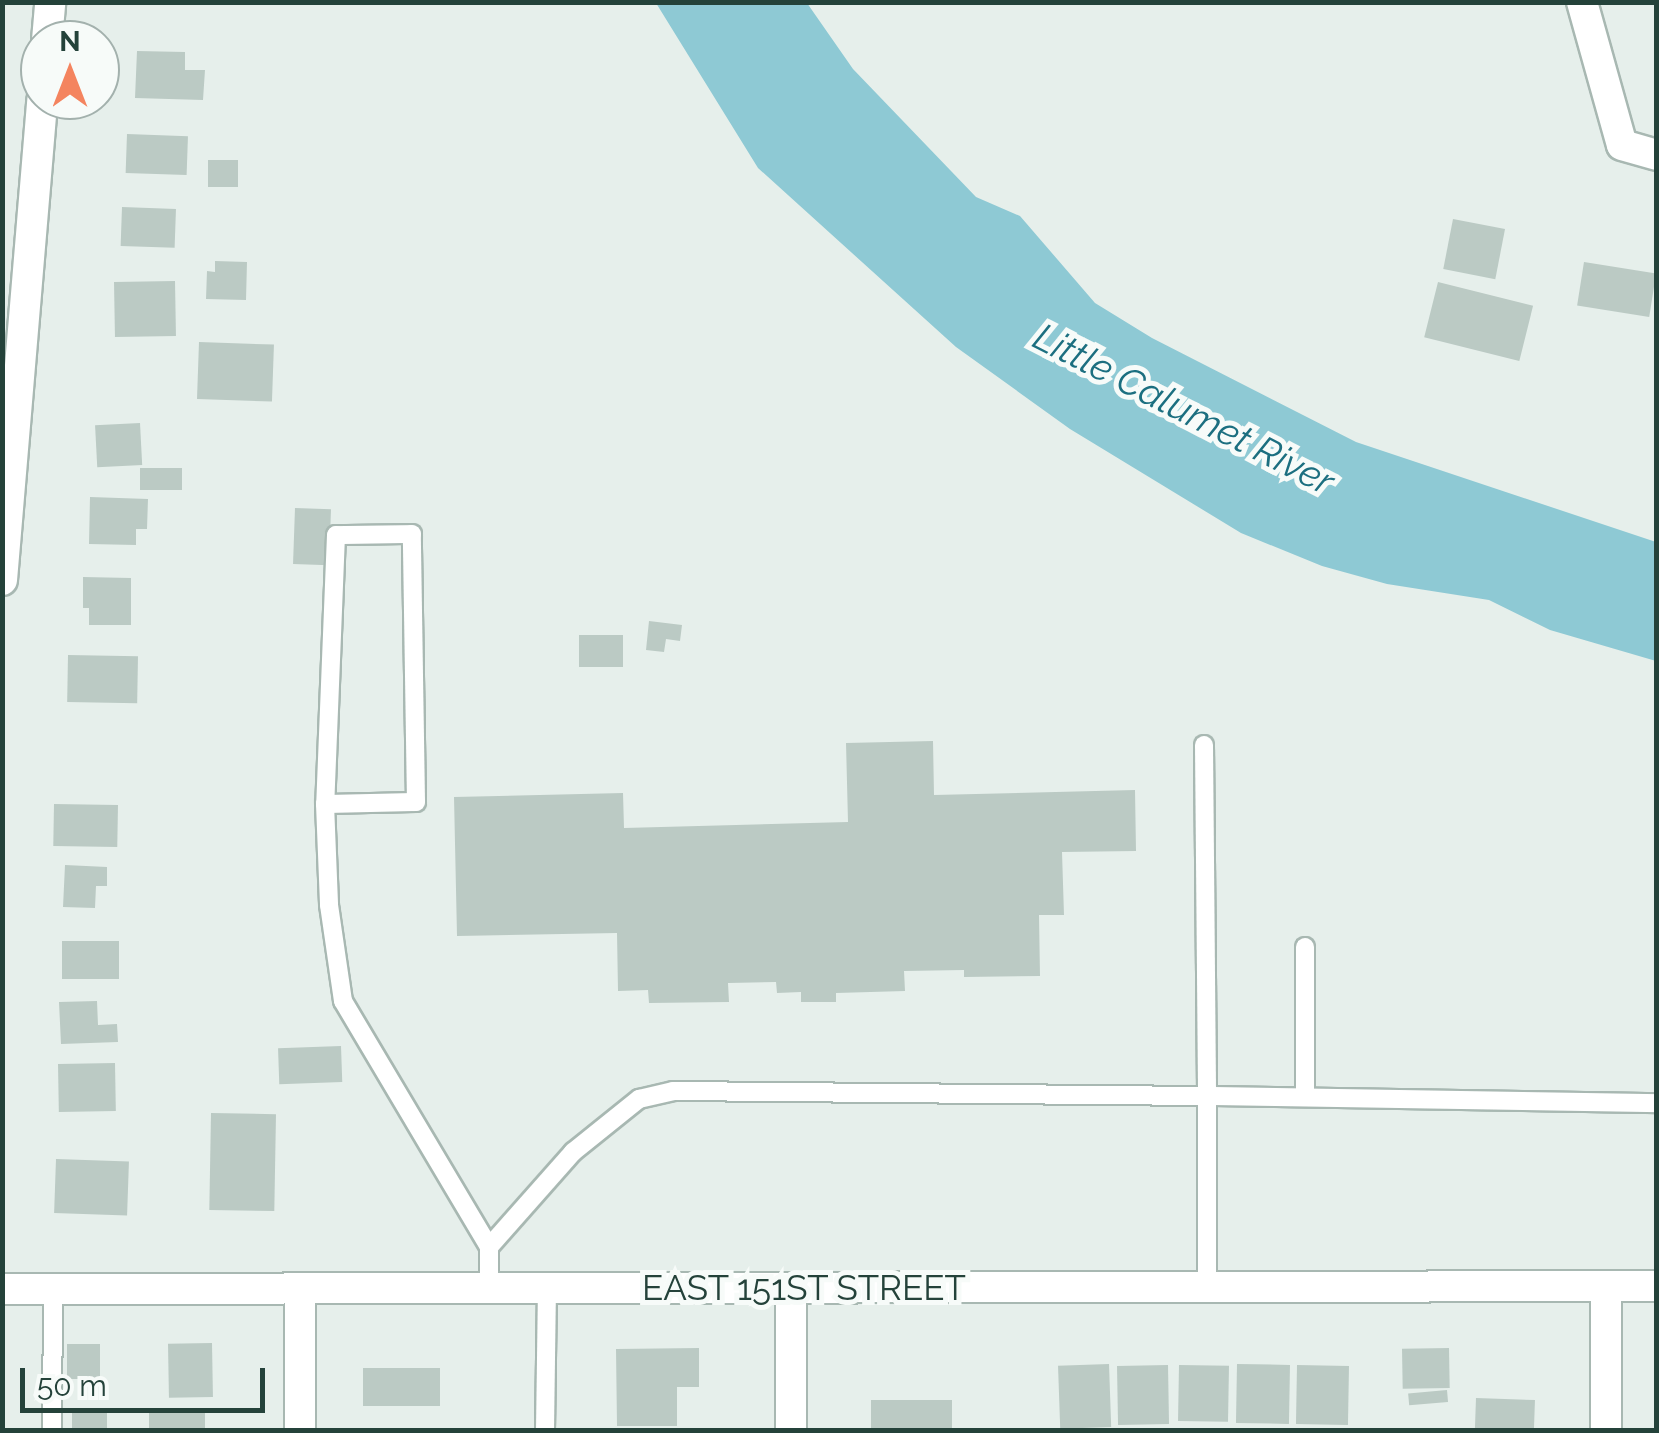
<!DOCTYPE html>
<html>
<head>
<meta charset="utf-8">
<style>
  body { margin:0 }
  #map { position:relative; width:1659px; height:1433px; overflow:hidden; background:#e6efeb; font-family:Raleway,sans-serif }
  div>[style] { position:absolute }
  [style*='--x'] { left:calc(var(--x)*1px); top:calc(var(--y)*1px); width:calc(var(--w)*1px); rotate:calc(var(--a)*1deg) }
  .water>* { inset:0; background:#8ec9d4 }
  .building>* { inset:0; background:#bbcac4; transform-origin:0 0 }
  .roads { filter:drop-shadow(2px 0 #a8b8b2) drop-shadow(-2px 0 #a8b8b2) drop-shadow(0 2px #a8b8b2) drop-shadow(0 -2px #a8b8b2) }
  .lane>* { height:18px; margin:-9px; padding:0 9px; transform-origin:9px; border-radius:9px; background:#fff }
  .street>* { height:30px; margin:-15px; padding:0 15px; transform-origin:15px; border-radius:15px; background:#fff }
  span { translate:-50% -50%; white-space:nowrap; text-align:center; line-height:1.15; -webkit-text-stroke:10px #f7fbf9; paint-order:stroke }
  .street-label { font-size:35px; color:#24423a }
  .water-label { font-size:38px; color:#1c6f80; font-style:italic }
  .frame { position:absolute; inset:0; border:5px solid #24423a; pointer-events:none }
  .north { position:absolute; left:20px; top:20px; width:100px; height:100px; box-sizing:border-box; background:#f7fbf9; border:2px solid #a3b1ad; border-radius:50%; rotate:0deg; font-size:28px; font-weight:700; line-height:40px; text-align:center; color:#24423a }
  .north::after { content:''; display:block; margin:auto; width:35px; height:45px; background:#f4845f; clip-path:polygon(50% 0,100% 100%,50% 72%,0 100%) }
  .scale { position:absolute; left:20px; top:1368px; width:245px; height:45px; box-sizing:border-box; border:5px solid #24423a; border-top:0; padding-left:12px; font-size:30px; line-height:35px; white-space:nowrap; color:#24423a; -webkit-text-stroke:8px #f7fbf9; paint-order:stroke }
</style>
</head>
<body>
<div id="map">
  <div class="water">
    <div style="clip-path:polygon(656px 3px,807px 3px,853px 69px,976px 197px,1020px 216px,1095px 303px,1152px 338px,1356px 442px,1656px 542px,1656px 661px,1550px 630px,1489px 600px,1387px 584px,1322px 566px,1241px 533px,1070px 429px,956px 347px,758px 168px)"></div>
  </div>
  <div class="building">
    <div style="clip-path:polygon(137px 51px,185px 52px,185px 70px,205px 70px,203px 100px,135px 98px)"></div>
    <div style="left:127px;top:134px;width:61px;height:39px;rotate:2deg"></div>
    <div style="left:238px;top:160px;width:27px;height:30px;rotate:90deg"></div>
    <div style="left:122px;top:207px;width:54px;height:39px;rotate:2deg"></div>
    <div style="left:1453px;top:219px;width:53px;height:51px;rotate:11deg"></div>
    <div style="clip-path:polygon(215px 261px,247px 262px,246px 300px,206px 299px,207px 271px,215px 272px)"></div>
    <div style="left:1584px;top:262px;width:73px;height:44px;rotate:9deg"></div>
    <div style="left:175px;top:281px;width:55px;height:61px;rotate:89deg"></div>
    <div style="left:1438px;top:282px;width:98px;height:57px;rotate:14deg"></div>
    <div style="left:199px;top:342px;width:75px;height:57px;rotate:2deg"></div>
    <div style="left:140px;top:423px;width:42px;height:45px;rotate:87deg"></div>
    <div style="left:182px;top:468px;width:22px;height:42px;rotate:90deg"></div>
    <div style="clip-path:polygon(90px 497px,148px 499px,147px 529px,136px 529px,136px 545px,89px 544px)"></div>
    <div style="left:295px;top:508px;width:36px;height:56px;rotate:2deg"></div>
    <div style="clip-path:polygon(83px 577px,131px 578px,131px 625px,89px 625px,89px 608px,83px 608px)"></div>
    <div style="clip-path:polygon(649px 621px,682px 625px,680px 641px,666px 639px,664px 652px,646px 650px)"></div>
    <div style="left:579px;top:635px;width:44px;height:32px"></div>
    <div style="left:68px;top:655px;width:70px;height:47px;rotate:1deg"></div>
    <div style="clip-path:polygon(933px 741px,934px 795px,1135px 790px,1136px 851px,1062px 852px,1064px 915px,1039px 915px,1040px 976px,964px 977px,964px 970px,904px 971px,905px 991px,836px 993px,836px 1002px,801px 1002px,801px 992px,777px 993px,776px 982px,728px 983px,729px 1002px,649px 1003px,648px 990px,618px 991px,617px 933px,457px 936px,454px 797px,623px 793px,624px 828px,848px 822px,846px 743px)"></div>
    <div style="left:54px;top:804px;width:64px;height:42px;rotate:1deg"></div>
    <div style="clip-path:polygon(65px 865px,107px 867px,107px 886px,96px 886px,95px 908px,63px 907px)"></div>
    <div style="left:62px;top:941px;width:57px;height:38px"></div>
    <div style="clip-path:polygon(97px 1001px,98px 1025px,117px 1024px,118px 1042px,61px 1044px,59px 1002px)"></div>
    <div style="left:341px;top:1046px;width:36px;height:63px;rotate:88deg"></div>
    <div style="left:115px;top:1063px;width:48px;height:57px;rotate:89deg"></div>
    <div style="left:211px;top:1113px;width:65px;height:97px;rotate:1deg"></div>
    <div style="left:56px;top:1159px;width:73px;height:54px;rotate:2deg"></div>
    <div style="left:212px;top:1343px;width:54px;height:44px;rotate:89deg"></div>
    <div style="left:67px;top:1344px;width:33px;height:35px"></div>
    <div style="clip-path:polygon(699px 1348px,699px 1387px,677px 1387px,677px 1426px,617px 1426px,616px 1349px)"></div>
    <div style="left:1449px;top:1348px;width:40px;height:47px;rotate:89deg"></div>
    <div style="left:1109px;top:1364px;width:63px;height:51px;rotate:88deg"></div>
    <div style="left:1237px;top:1364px;width:53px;height:59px;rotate:1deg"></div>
    <div style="left:1168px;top:1365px;width:59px;height:51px;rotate:89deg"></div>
    <div style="left:1179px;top:1365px;width:50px;height:56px;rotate:1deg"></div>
    <div style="left:1297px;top:1365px;width:52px;height:59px;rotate:1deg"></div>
    <div style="left:363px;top:1368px;width:77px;height:38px"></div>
    <div style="left:1447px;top:1390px;width:12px;height:39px;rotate:85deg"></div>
    <div style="left:1476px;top:1398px;width:59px;height:32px;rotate:2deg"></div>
    <div style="left:952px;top:1400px;width:30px;height:81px;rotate:90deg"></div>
    <div style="left:107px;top:1412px;width:18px;height:35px;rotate:90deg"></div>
    <div style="left:149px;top:1412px;width:56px;height:18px"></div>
  </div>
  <div class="roads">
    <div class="lane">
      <div style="--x:1204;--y:745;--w:351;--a:89.5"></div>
      <div style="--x:1207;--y:1096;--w:449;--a:0.9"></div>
      <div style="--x:325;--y:804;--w:91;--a:-1.3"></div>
      <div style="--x:416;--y:802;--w:268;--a:-90.9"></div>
      <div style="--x:412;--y:534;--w:76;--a:179.2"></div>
      <div style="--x:336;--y:535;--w:269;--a:92.3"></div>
      <div style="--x:325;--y:804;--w:101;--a:87.7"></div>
      <div style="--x:329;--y:905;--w:97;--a:81.7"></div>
      <div style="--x:343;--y:1001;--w:286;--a:59.3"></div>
      <div style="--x:1305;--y:947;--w:150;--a:90"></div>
      <div style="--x:489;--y:1289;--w:42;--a:-90"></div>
      <div style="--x:489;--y:1247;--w:127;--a:-48.5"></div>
      <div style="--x:573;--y:1152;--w:85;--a:-38.8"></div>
      <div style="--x:639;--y:1099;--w:35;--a:-13"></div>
      <div style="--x:673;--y:1091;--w:534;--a:0.54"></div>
      <div style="--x:1207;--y:1096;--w:190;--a:90"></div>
      <div style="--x:52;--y:1430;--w:141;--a:-89.6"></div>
      <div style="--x:545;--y:1430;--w:141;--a:-89.2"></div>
    </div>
    <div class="street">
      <div style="--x:1582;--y:2;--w:148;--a:74.4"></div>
      <div style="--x:1622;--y:145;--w:35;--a:16"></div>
      <div style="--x:47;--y:40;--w:38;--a:-85"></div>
      <div style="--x:2;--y:580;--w:482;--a:-85.2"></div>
      <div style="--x:1606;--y:1286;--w:144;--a:90"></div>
      <div style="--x:791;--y:1288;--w:142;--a:90"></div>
      <div style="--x:2;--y:1289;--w:1654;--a:-0.1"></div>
      <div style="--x:300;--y:1289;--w:141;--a:90"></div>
    </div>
  </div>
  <div class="street-label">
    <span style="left:804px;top:1288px">EAST 151ST STREET</span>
  </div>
  <div class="water-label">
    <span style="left:1184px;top:409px;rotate:27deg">Little Calumet River</span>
  </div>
  <div class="frame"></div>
  <div class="north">N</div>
  <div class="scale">50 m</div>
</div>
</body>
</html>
